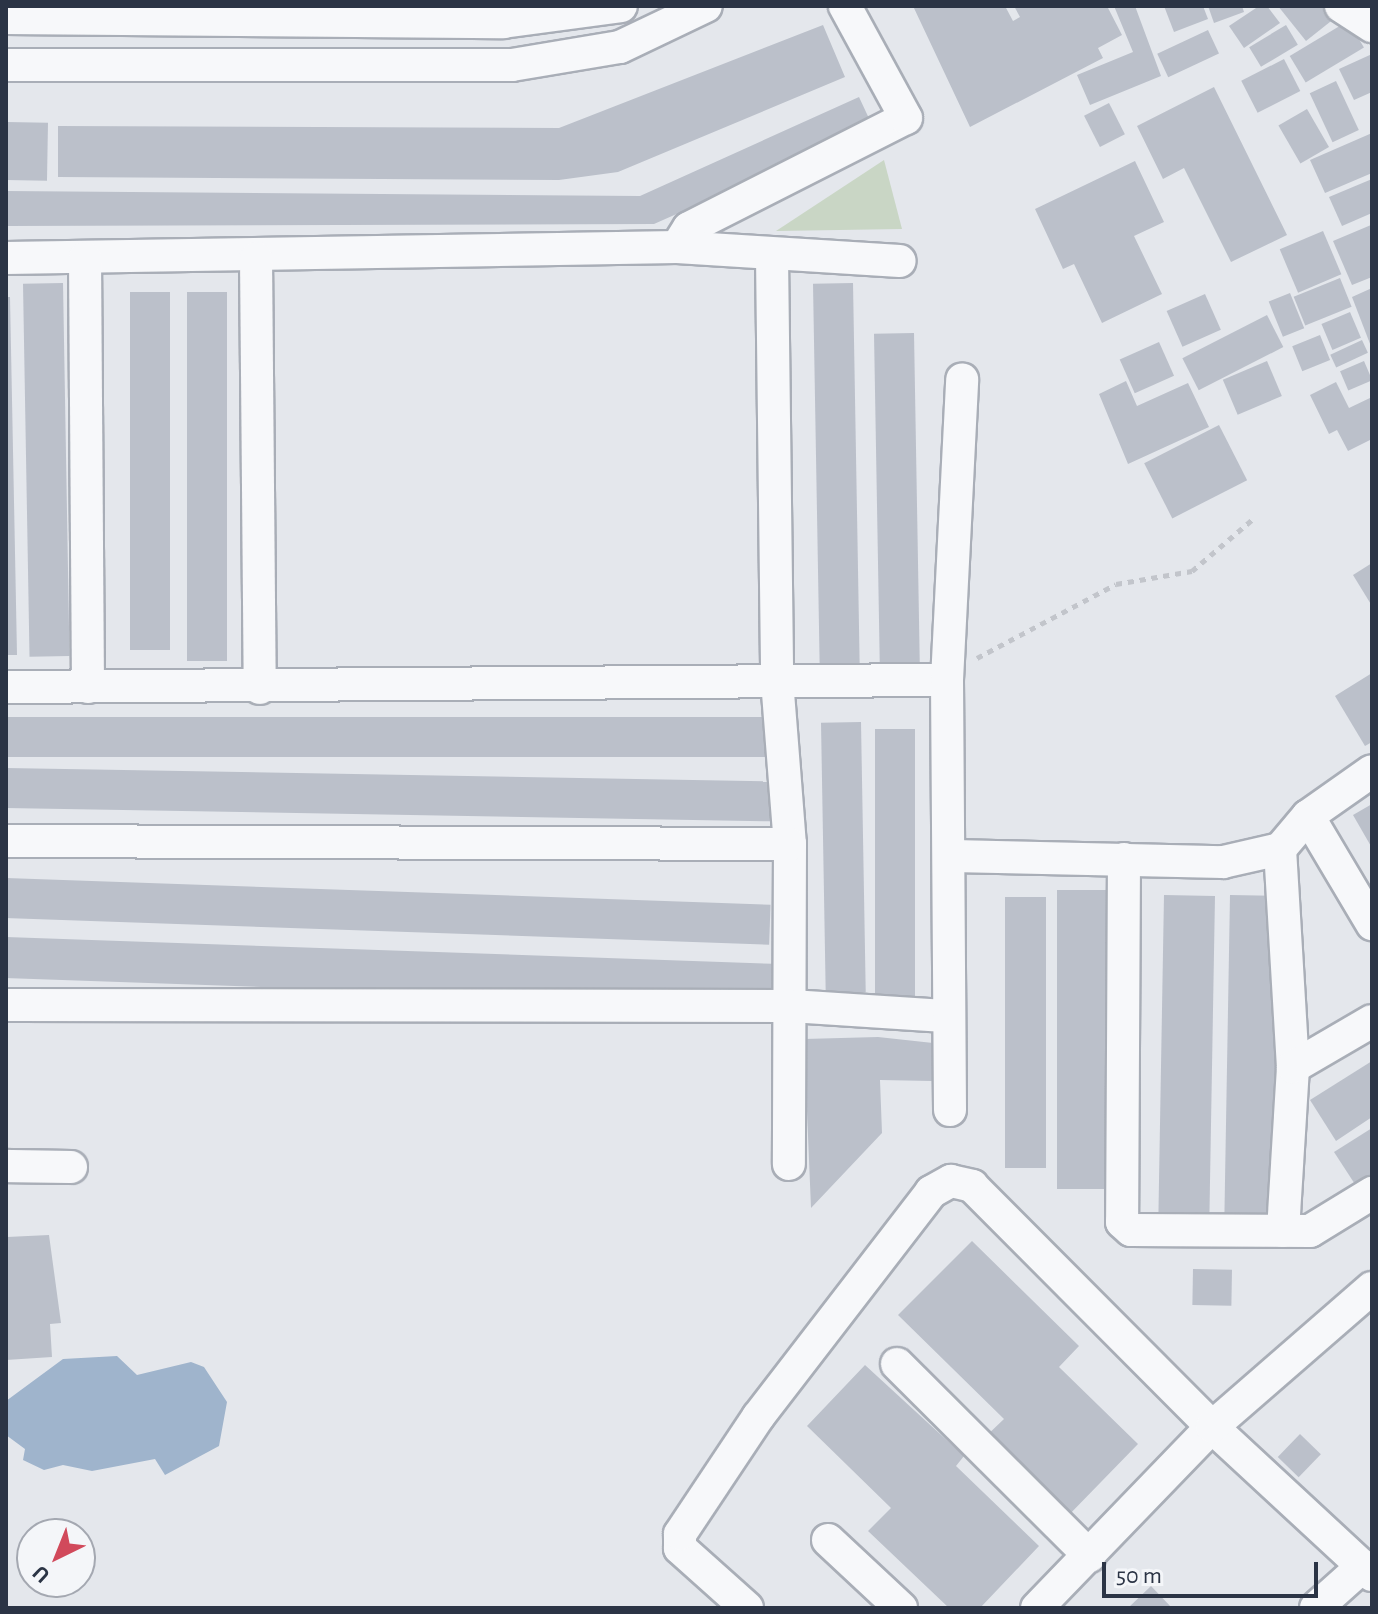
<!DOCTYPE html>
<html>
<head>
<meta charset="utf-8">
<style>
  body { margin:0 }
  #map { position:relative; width:1378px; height:1614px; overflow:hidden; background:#e4e7ec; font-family:"Alegreya Sans",sans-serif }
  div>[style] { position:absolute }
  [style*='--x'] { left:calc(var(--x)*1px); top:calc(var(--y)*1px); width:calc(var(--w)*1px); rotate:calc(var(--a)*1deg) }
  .green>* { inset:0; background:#c9d6c5 }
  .water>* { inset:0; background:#9fb4cc }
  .building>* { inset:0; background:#bbc0ca; transform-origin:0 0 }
  .path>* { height:5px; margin-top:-2.5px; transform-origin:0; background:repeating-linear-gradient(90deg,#c2c5cb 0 6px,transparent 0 12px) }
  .roads { filter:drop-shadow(2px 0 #a9aeb7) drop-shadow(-2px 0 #a9aeb7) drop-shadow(0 2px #a9aeb7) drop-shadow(0 -2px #a9aeb7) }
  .minor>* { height:32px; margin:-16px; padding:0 16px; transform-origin:16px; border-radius:16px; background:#f7f8fa }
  span { translate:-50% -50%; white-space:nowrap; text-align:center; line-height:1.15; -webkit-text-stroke:8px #f4f6f9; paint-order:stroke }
  .frame { position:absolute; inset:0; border:8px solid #2b3445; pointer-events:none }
  .north { position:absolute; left:16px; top:1518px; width:80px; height:80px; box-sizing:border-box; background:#f4f6f9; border:2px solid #a4a8b1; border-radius:50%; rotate:223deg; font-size:22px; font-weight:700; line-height:32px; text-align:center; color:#2b3445 }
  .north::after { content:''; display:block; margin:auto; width:28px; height:36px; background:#d1495b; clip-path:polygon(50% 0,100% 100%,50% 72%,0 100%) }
  .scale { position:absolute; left:1102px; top:1562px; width:216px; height:36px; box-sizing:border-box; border:4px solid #2b3445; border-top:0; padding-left:10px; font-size:24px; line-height:28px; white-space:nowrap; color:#2b3445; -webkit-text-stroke:6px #f4f6f9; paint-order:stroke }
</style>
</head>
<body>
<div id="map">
  <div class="green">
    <div style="clip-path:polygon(884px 160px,902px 229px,776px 231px)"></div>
  </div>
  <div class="water">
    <div style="clip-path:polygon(117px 1356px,137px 1375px,191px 1362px,204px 1367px,227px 1402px,219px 1446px,165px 1475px,155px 1459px,92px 1471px,63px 1465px,44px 1470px,23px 1460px,25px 1449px,6px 1435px,6px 1401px,63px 1359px)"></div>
  </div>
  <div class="building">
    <div style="clip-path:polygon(913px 6px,1005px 6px,1013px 21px,1020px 17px,1014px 6px,1107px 6px,1122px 35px,1098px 48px,1103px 58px,970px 127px)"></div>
    <div style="clip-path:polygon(1114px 6px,1135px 6px,1161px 76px,1090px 105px,1077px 75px,1133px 52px)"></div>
    <div style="clip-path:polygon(1164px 6px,1203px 6px,1208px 19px,1174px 32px)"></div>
    <div style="clip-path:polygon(1208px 6px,1242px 6px,1244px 12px,1214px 23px)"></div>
    <div style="clip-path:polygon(1259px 6px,1267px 6px,1280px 23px,1244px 48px,1229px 26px)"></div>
    <div style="clip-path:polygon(1278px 6px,1334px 6px,1340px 14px,1306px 41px)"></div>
    <div style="left:1348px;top:21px;width:31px;height:68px;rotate:59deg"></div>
    <div style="clip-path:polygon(823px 25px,845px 77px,618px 172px,559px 180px,58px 177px,58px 126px,559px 128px)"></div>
    <div style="left:1286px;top:25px;width:23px;height:43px;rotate:59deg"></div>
    <div style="left:1208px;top:30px;width:26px;height:56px;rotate:65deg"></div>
    <div style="clip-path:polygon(1372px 54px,1372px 92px,1354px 100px,1339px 69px)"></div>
    <div style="left:1284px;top:59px;width:36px;height:48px;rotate:63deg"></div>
    <div style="left:1336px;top:81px;width:54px;height:29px;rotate:65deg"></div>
    <div style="clip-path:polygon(1214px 87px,1287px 235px,1231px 262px,1184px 168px,1163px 179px,1137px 126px)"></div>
    <div style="clip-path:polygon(859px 97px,873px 127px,654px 224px,6px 226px,6px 191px,640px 196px)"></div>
    <div style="left:1109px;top:103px;width:35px;height:28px;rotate:63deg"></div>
    <div style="left:1307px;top:109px;width:44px;height:33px;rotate:60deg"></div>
    <div style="left:7px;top:122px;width:41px;height:58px;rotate:1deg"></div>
    <div style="clip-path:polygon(1372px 133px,1372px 173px,1325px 193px,1310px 160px)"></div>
    <div style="clip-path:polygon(1135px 161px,1164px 222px,1134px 236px,1162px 294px,1102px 323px,1074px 264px,1063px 269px,1035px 209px)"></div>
    <div style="clip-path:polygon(1372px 179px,1372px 213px,1342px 226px,1329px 197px)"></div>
    <div style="clip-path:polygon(1371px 225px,1372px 277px,1352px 285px,1333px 241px)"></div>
    <div style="left:1323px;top:231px;width:47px;height:47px;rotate:67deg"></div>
    <div style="left:1340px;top:278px;width:31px;height:50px;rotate:68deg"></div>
    <div style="left:63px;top:283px;width:373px;height:40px;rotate:89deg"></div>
    <div style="left:853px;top:283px;width:386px;height:40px;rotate:89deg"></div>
    <div style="clip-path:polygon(1372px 288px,1372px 349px,1352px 297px)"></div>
    <div style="left:130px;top:292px;width:40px;height:358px"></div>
    <div style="left:187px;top:292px;width:40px;height:369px"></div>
    <div style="left:1290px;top:293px;width:38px;height:23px;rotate:68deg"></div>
    <div style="left:1205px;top:294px;width:39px;height:42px;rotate:66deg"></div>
    <div style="clip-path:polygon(6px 297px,10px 297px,17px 655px,6px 655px)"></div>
    <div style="left:1350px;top:312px;width:28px;height:31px;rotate:67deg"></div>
    <div style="left:1267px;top:315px;width:36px;height:95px;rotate:63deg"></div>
    <div style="left:914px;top:333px;width:344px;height:40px;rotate:89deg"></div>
    <div style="left:1320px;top:335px;width:27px;height:30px;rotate:68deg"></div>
    <div style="left:1362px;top:340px;width:14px;height:35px;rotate:65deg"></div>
    <div style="left:1159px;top:342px;width:37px;height:43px;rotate:66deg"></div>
    <div style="left:1267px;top:361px;width:38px;height:48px;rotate:67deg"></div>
    <div style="left:1364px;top:361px;width:21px;height:26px;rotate:67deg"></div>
    <div style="clip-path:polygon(1126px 381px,1137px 406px,1188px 383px,1209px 427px,1128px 464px,1099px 394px)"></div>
    <div style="clip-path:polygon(1336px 382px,1349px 408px,1372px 397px,1372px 439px,1348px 451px,1337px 430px,1329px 434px,1310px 395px)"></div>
    <div style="left:1219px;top:425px;width:62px;height:84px;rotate:63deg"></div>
    <div style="clip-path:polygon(1372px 563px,1372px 606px,1353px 575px)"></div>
    <div style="clip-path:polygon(1372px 673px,1372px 742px,1365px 746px,1335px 696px)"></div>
    <div style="left:6px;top:717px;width:767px;height:40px"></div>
    <div style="left:861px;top:722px;width:270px;height:40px;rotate:89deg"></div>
    <div style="left:875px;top:729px;width:40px;height:271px"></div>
    <div style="left:6px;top:768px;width:766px;height:40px;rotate:1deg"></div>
    <div style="clip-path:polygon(1372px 804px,1372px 848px,1353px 815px)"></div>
    <div style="left:6px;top:878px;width:765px;height:40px;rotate:2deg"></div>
    <div style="left:1057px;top:890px;width:51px;height:299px"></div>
    <div style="left:1164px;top:895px;width:51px;height:331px;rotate:1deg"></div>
    <div style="left:1230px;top:895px;width:51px;height:330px;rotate:1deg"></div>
    <div style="left:1005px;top:897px;width:41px;height:271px"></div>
    <div style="left:6px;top:937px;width:777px;height:41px;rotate:2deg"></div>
    <div style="clip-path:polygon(878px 1037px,933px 1043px,932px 1081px,880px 1080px,882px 1133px,811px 1208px,804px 1039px)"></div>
    <div style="clip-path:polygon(1372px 1061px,1372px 1117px,1336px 1141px,1310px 1100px)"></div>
    <div style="clip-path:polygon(1372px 1128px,1372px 1189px,1362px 1195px,1334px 1152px)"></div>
    <div style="clip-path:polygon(49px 1235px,61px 1323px,50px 1324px,52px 1357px,6px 1360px,7px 1237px)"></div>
    <div style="clip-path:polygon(972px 1241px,1079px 1346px,1059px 1367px,1138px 1444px,1064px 1520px,982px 1440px,1004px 1419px,898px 1315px)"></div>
    <div style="left:1193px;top:1269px;width:39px;height:36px;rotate:1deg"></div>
    <div style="clip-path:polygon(865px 1365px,964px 1456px,956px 1466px,1039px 1546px,980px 1608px,949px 1608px,868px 1531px,891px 1508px,807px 1426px)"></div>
    <div style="left:1300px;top:1434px;width:29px;height:32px;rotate:44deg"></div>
    <div style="clip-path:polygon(1151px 1586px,1172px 1608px,1128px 1608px)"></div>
  </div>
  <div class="path">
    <div style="--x:977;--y:658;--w:157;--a:-28"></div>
    <div style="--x:1116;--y:584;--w:77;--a:-9.7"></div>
    <div style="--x:1192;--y:571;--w:82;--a:-40.5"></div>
  </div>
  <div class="roads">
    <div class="minor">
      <div style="--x:1341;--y:6;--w:37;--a:33"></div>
      <div style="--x:6;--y:18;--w:497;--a:0.5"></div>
      <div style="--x:503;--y:22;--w:119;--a:-7.7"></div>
      <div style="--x:6;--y:65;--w:506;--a:0"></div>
      <div style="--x:512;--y:65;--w:109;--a:-9.5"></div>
      <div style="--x:620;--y:47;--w:95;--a:-25.5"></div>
      <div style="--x:677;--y:247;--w:22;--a:-58"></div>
      <div style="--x:689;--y:228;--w:243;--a:-26.9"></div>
      <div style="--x:906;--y:118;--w:128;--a:-118.6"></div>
      <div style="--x:772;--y:256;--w:424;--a:89.3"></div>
      <div style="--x:777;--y:680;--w:165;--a:85.5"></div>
      <div style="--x:790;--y:844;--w:320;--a:90.2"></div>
      <div style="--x:6;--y:258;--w:671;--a:-0.94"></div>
      <div style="--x:677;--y:247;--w:223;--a:3.6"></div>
      <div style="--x:85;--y:258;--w:429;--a:89.6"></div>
      <div style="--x:256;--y:258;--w:430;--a:89.5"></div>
      <div style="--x:6;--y:687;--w:941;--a:-0.43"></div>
      <div style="--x:1308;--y:816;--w:126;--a:59.3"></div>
      <div style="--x:6;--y:841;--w:784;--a:0.22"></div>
      <div style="--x:1280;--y:849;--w:218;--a:86.6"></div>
      <div style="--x:1293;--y:1067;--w:164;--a:93.5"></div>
      <div style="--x:953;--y:856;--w:270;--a:1.3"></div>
      <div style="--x:1223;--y:862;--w:58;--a:-12.8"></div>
      <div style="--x:1280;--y:849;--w:43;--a:-49.7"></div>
      <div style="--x:1308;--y:816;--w:78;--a:-35.1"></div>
      <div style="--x:1124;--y:859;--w:363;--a:90.3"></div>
      <div style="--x:1122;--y:1222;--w:12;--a:42"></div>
      <div style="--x:1131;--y:1230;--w:179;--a:0.3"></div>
      <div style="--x:1310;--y:1231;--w:73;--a:-31.5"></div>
      <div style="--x:6;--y:1005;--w:785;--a:0.07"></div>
      <div style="--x:791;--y:1006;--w:154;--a:3.7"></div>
      <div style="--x:1293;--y:1067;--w:91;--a:-30.2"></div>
      <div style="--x:950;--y:1110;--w:430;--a:-90.4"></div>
      <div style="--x:947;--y:680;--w:301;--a:-87.1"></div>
      <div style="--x:6;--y:1166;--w:65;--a:0.9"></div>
      <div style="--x:897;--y:1364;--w:272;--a:44.9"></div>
      <div style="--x:828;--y:1540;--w:100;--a:43"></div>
      <div style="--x:747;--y:1608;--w:90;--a:-138.2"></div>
      <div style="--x:680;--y:1548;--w:14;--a:-90"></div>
      <div style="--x:680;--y:1534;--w:141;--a:-56.3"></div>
      <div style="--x:758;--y:1417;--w:284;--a:-52.4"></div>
      <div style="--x:931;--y:1192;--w:23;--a:-29"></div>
      <div style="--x:951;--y:1181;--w:22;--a:13"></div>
      <div style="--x:972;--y:1186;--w:340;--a:45.1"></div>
      <div style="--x:1212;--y:1427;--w:218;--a:42.8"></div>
      <div style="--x:1037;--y:1608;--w:252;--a:-46"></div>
      <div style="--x:1212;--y:1427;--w:212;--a:-41"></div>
      <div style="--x:1316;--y:1608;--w:63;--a:-41.8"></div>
    </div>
  </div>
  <div class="frame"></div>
  <div class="north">U</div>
  <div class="scale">50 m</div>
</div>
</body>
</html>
